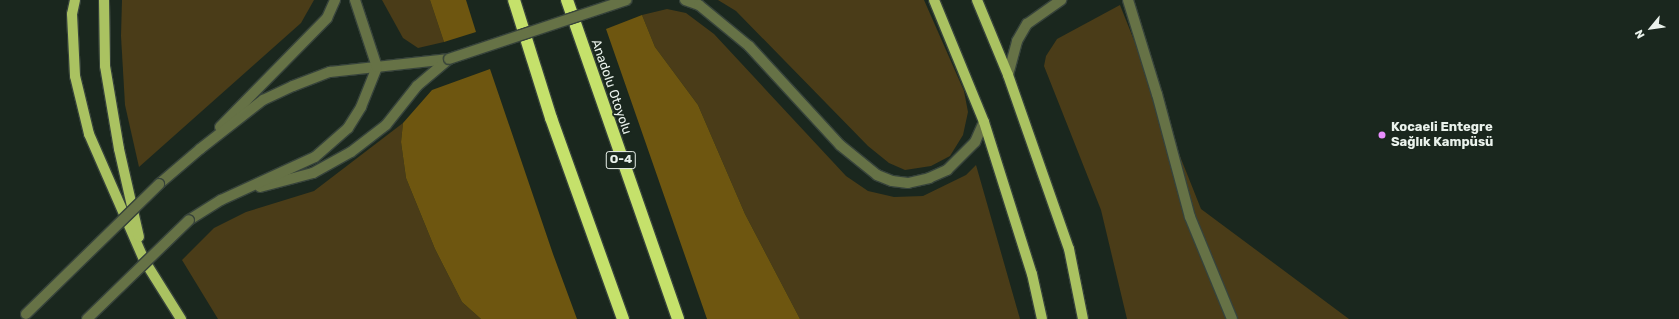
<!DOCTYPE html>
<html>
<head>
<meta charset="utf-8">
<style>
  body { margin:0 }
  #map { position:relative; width:1679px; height:319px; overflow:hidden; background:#1a271e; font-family:Rubik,sans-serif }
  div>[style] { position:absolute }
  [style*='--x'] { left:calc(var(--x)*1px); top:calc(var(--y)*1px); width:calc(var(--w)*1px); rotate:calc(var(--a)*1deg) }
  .green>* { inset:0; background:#4a3c18 }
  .forest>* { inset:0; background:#6e5610 }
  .roads { filter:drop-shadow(1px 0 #37433b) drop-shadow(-1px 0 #37433b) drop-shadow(0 1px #37433b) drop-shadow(0 -1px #37433b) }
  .minor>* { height:10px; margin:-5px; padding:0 5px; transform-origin:5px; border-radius:5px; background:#667246 }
  .major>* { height:10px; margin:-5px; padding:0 5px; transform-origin:5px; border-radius:5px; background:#aac261 }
  .highway>* { height:12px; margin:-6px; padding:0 6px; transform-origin:6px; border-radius:6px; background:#c5e16b }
  .bridges { filter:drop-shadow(1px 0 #37433b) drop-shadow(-1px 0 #37433b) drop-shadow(0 1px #37433b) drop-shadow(0 -1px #37433b) }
  .minor-bridge>* { height:10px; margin:-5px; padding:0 5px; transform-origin:5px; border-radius:5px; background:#667246 }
  .dots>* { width:11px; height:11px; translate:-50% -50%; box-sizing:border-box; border:2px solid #1a271e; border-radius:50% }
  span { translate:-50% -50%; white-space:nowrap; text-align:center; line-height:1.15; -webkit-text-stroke:3.5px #1a271e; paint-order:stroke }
  .shield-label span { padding:1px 3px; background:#1a271e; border:1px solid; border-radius:3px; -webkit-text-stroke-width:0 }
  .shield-label { font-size:12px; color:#eaf2ec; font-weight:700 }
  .street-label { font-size:13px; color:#eaf2ec }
  .poi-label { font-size:13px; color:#eaf2ec; font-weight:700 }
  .left { translate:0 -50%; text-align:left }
  .north { position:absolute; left:1631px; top:8px; width:40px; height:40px; -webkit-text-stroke:3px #1a271e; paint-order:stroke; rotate:241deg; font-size:11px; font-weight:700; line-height:16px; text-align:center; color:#eaf2ec }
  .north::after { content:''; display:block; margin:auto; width:14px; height:18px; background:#eaf2ec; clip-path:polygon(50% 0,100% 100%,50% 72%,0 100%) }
</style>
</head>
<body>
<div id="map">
  <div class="green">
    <div style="clip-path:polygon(122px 0,314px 0,301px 23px,139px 167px,125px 105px,121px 36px)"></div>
    <div style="clip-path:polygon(382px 0,430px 0,444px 42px,418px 48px,403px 38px)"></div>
    <div style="clip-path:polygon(718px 0,924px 0,964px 91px,968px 112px,963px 135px,950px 156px,931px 166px,905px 170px,889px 163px,868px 146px,736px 11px)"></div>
    <div style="clip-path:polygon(1120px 5px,1201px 209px,1349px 319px,1127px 319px,1101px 210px,1044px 66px,1046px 56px,1057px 39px)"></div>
    <div style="clip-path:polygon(667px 9px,686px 13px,714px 34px,846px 176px,868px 191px,894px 197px,923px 196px,966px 175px,976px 165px,1020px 319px,800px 319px,745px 214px,698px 105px,655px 47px,642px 15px)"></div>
    <div style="clip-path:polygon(403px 123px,401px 142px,406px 178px,435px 249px,462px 302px,481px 319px,218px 319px,182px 260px,214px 228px,246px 212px,314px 191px)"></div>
  </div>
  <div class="forest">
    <div style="clip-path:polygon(430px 0,466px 0,476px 32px,444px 42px)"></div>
    <div style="clip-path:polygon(642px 15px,655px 47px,698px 105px,745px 214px,800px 319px,707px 319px,606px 29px)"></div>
    <div style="clip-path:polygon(490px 69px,553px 254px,577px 319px,481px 319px,462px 302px,435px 249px,406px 178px,401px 142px,403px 123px,432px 90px)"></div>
  </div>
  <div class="roads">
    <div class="minor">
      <div style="--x:685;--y:0;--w:15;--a:20"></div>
      <div style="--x:699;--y:5;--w:65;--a:39.4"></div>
      <div style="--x:749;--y:46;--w:134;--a:47.4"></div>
      <div style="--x:840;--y:145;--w:48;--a:39"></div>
      <div style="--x:877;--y:175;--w:16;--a:22"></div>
      <div style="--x:892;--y:181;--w:16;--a:7"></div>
      <div style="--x:908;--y:183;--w:22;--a:-13"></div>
      <div style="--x:929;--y:178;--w:20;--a:-24"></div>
      <div style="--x:947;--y:170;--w:40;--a:-45"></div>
      <div style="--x:975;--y:142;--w:22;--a:-66"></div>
      <div style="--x:1128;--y:0;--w:98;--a:72.9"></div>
      <div style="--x:1157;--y:94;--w:127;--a:75"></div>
      <div style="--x:1190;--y:217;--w:110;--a:67.6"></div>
      <div style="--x:1008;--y:75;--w:35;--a:-75"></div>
      <div style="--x:1017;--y:41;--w:20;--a:-60"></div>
      <div style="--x:1027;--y:24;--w:42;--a:-35.2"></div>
      <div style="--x:220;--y:127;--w:153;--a:-45.5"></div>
      <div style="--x:327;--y:18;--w:20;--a:-66"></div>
      <div style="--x:159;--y:184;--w:54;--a:-40.5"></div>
      <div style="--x:200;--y:149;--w:80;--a:-37.9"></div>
      <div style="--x:263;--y:100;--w:33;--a:-25"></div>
      <div style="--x:293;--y:86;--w:40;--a:-21"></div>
      <div style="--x:330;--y:72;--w:120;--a:-6.2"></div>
      <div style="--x:260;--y:187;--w:55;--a:-14.8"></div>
      <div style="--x:313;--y:173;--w:43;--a:-28.9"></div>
      <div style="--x:351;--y:152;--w:44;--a:-37.6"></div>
      <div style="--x:386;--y:125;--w:50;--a:-51.5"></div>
      <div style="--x:417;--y:86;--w:42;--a:-40.2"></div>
      <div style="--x:189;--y:220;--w:38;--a:-32"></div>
      <div style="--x:221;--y:200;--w:103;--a:-24.6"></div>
      <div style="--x:315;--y:157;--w:44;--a:-41.3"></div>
      <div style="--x:348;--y:128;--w:25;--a:-58"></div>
      <div style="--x:361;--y:107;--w:43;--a:-68.2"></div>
      <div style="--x:377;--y:67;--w:71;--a:-108.2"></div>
    </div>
    <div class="major">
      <div style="--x:75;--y:0;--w:14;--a:102"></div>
      <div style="--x:72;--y:14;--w:62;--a:87.2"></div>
      <div style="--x:75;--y:76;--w:60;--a:76.4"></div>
      <div style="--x:89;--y:134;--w:137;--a:66.4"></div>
      <div style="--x:144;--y:260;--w:70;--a:57.9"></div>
      <div style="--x:104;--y:0;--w:66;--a:89.1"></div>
      <div style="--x:105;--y:66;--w:84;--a:80.4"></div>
      <div style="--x:119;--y:149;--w:90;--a:77.2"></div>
      <div style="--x:934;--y:0;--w:132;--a:67.7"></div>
      <div style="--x:984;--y:122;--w:159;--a:72.5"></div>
      <div style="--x:1032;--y:274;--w:46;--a:77.5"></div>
      <div style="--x:977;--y:0;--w:81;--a:67.5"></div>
      <div style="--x:1008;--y:75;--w:184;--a:70.7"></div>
      <div style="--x:1069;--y:249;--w:71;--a:78.7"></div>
    </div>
    <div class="highway">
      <div style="--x:514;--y:0;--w:124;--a:72.6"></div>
      <div style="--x:551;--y:118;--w:214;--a:70.3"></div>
      <div style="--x:567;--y:0;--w:338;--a:70.8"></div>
    </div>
  </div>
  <div class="bridges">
    <div class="minor-bridge">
      <div style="--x:449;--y:59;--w:187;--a:-18.4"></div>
      <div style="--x:26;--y:314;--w:186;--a:-44.3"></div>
      <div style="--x:87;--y:319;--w:142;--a:-44.1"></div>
    </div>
  </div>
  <div class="dots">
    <div style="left:1382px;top:135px;background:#e98efe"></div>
  </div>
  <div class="shield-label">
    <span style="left:621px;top:160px">O-4</span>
  </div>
  <div class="street-label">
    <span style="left:611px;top:87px;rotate:71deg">Anadolu Otoyolu</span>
  </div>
  <div class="poi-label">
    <span class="left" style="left:1391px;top:135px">Kocaeli Entegre<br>Sağlık Kampüsü</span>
  </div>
  <div class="north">N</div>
</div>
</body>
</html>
